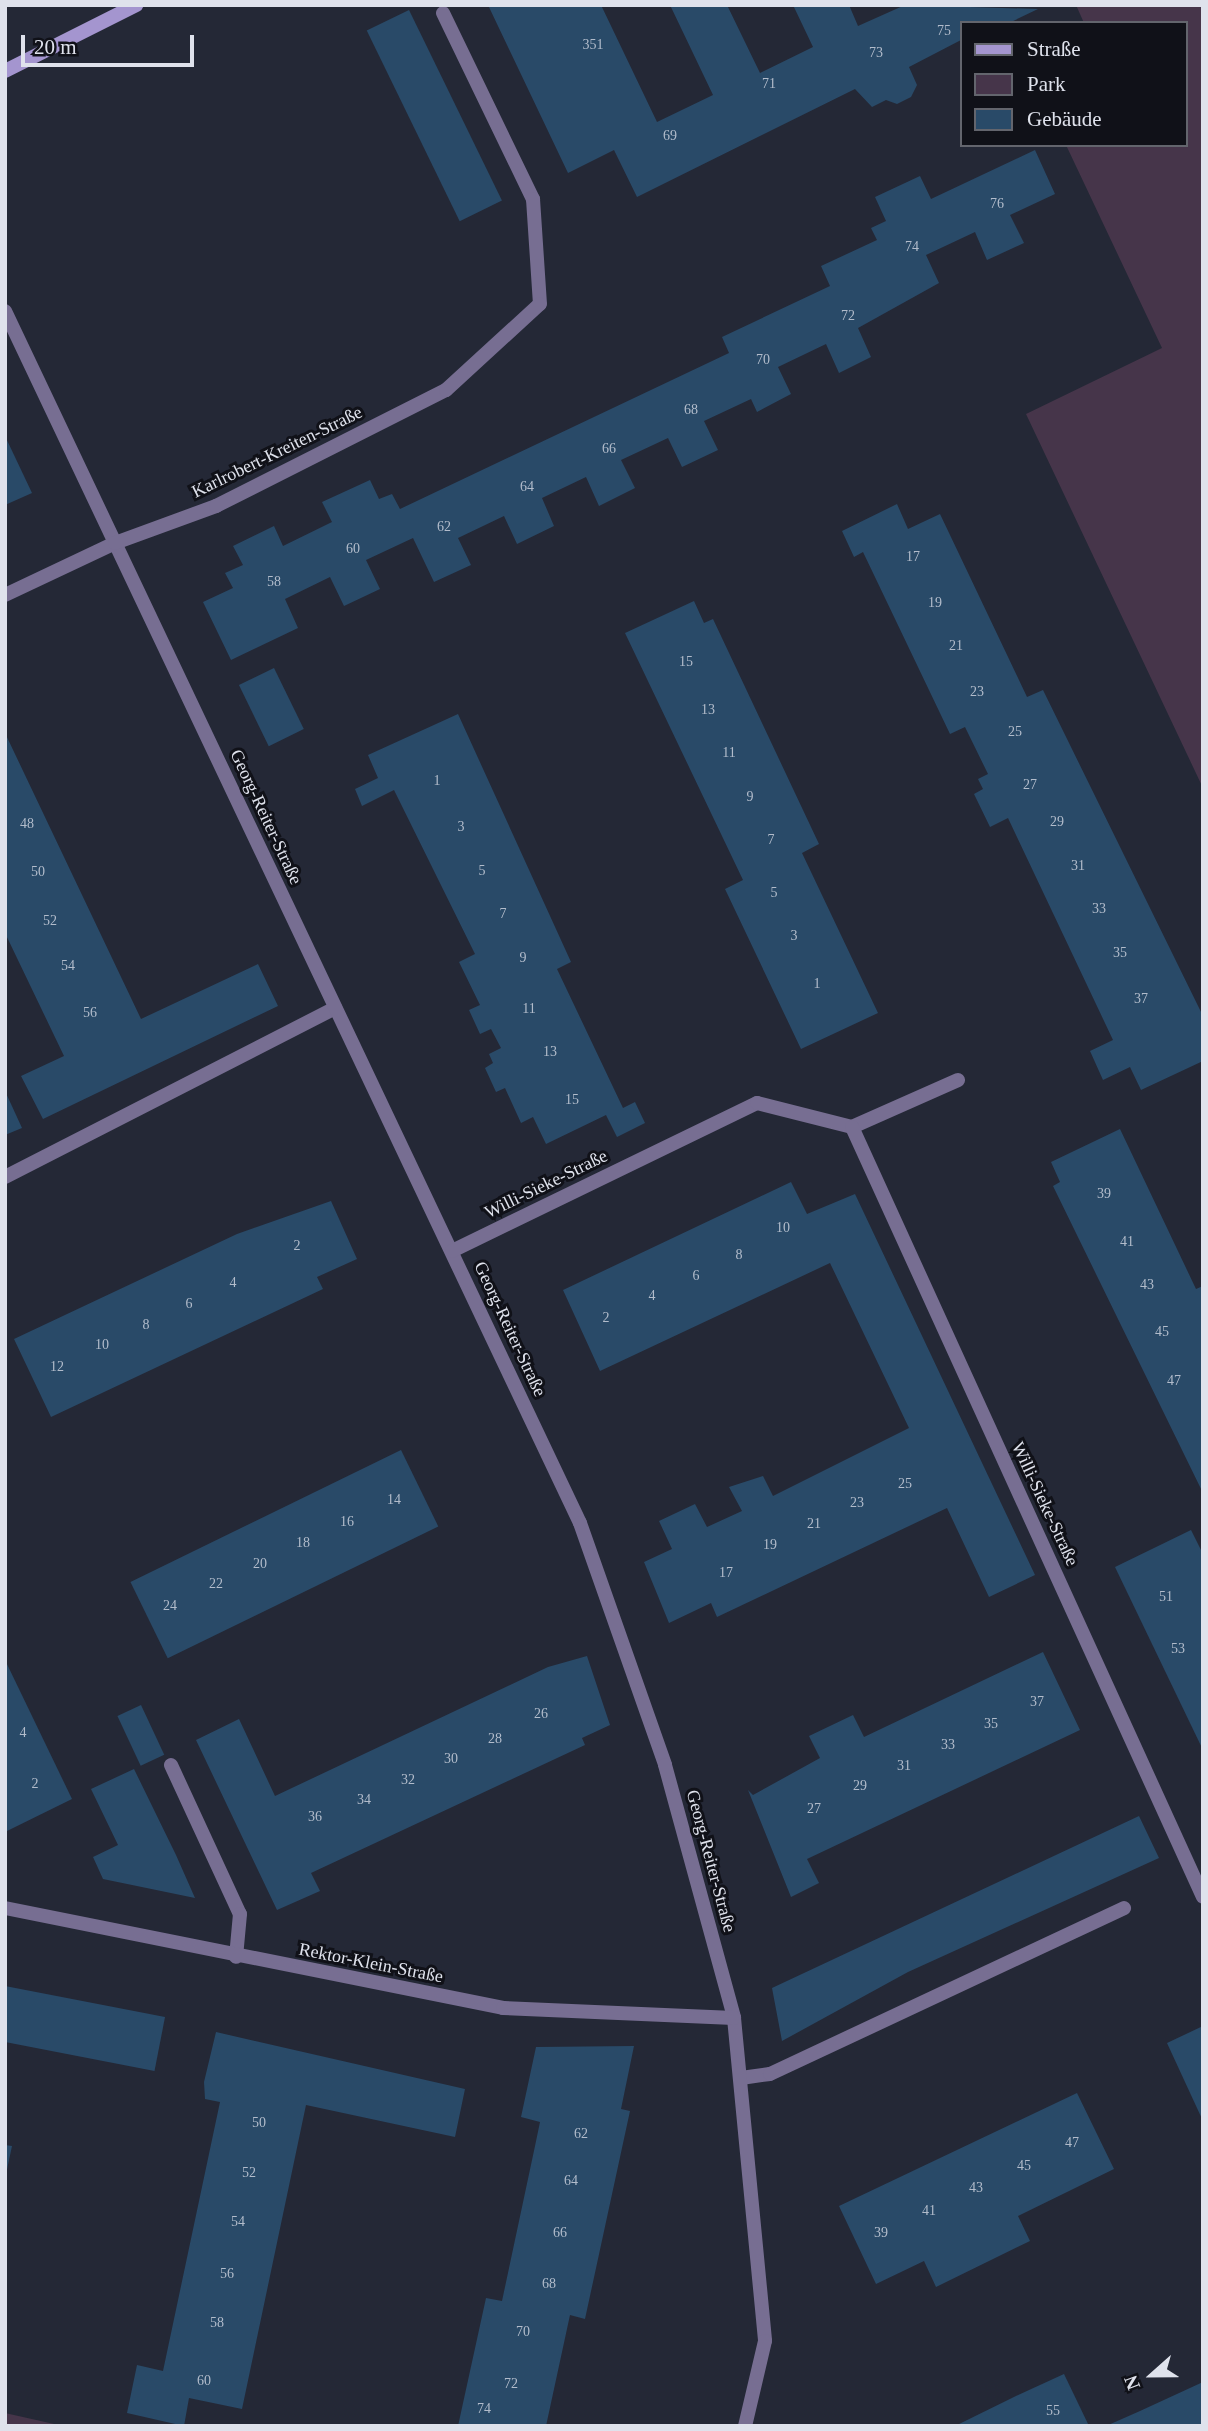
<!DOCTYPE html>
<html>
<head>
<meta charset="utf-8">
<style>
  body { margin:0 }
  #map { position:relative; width:1208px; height:2431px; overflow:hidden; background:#242836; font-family:"Times New Roman",serif }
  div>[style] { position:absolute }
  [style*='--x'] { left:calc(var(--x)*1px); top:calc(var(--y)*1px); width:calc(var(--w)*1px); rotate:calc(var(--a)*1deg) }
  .green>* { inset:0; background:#46354a }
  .building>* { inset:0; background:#294a68; transform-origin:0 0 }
  .lane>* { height:14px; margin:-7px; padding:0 7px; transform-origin:7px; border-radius:7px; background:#776e92 }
  .street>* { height:14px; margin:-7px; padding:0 7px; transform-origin:7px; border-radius:7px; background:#776e92 }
  .secondary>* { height:14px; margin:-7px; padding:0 7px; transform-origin:7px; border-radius:7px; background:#a495cf }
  span { translate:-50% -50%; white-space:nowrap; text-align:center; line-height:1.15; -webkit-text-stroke:6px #101118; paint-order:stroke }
  .number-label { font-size:14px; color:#b2bccb }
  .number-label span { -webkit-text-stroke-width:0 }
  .street-label { font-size:18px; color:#dfe2ec }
  .frame { position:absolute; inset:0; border:7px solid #dfe2ec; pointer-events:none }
  .legend { position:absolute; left:960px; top:21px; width:228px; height:126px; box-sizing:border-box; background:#101118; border:2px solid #63656d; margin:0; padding:9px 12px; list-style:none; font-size:21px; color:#dfe2ec }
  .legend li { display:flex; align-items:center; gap:14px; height:35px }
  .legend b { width:35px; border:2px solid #63656d }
  .north { position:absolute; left:1117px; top:2340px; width:70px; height:70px; -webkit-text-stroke:5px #101118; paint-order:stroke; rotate:249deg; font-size:19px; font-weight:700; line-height:28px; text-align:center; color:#dfe2ec }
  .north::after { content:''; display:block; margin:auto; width:24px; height:32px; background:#dfe2ec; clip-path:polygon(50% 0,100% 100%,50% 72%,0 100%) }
  .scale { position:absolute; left:21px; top:35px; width:173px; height:32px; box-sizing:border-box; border:4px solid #dfe2ec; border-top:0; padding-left:9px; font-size:21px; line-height:24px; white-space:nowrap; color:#dfe2ec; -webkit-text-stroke:5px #101118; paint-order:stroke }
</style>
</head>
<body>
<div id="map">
  <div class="green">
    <div style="clip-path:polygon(1076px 5px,1203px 5px,1203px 788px,1026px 414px,1162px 348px,1066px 145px,1185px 145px,1185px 23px,1084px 23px)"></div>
    <div style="clip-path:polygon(5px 2413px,63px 2426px,5px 2426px)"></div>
  </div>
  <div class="building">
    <div style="clip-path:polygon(488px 5px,601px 5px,657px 122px,713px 95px,670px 5px,727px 5px,760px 73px,813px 47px,793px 5px,849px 5px,858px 26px,905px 5px,1038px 9px,1009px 23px,961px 23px,961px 40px,909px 67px,917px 85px,911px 97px,897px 104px,886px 100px,872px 107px,855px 89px,637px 197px,614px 150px,568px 173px)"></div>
    <div style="left:409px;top:10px;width:212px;height:47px;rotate:64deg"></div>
    <div style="clip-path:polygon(1035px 150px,1055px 194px,1010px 215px,1024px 243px,987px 260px,975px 232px,926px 255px,939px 283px,858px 328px,871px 357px,839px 373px,826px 344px,778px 367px,791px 394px,757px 412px,751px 399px,704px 421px,718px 450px,682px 467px,668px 438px,621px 460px,635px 488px,599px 506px,586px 477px,542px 498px,554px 526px,517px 544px,504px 516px,458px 538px,471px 565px,434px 582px,413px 538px,366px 560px,380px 589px,344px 606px,330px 577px,285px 599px,298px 628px,231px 660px,203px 602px,233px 588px,225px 573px,243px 565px,233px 546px,274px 526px,283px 546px,332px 522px,322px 502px,370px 480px,379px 499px,392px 494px,400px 509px,729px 353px,722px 337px,830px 286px,821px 266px,877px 240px,871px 228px,886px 221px,875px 197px,920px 176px,931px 199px)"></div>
    <div style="clip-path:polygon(5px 436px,32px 493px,5px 505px)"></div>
    <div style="clip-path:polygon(897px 504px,908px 529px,940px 514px,1027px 697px,1043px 690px,1203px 1016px,1203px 1061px,1141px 1090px,1130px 1067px,1103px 1080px,1090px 1051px,1113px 1040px,1008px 818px,990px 827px,974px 794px,983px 789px,978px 779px,988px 774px,965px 727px,950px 734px,863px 552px,854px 557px,842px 531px)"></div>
    <div style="clip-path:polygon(694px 601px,704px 623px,713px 619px,819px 844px,802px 853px,878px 1013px,801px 1049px,725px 889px,743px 880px,625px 633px)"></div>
    <div style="left:274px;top:668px;width:68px;height:39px;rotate:64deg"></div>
    <div style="clip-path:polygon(458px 714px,571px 962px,557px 969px,623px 1108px,635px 1102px,645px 1123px,617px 1137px,606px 1115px,546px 1144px,533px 1117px,521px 1123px,505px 1088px,496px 1092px,485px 1068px,493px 1063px,489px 1054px,501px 1048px,491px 1029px,480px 1034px,469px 1010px,480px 1005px,459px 962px,475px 954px,394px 790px,362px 806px,355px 789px,378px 778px,368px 755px)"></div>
    <div style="clip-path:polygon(5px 733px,141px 1019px,258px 964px,278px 1006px,43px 1119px,21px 1076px,64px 1056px,5px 933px)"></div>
    <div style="clip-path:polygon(5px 1091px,22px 1128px,5px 1135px)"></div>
    <div style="clip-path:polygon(1120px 1129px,1196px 1289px,1203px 1286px,1203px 1493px,1053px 1186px,1060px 1182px,1051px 1162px)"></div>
    <div style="clip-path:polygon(791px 1182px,807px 1214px,855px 1194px,1035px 1575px,989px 1597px,947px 1508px,717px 1617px,711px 1603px,669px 1623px,644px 1562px,672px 1549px,659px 1521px,695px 1504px,707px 1527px,742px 1511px,729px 1487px,763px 1476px,773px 1496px,909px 1428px,830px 1263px,600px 1371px,563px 1290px)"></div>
    <div style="clip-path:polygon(331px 1201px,357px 1259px,317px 1277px,323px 1289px,51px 1417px,14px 1339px,237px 1234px)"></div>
    <div style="left:401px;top:1450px;width:85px;height:301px;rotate:64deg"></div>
    <div style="clip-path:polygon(1191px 1530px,1203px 1554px,1203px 1750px,1115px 1567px)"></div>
    <div style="clip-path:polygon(1043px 1652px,1080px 1730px,807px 1859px,819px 1883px,791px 1897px,748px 1790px,753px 1795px,820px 1758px,809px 1736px,853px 1715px,864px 1737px)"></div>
    <div style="clip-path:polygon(587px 1656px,610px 1725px,582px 1738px,585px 1745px,311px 1873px,320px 1891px,277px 1910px,196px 1740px,239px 1719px,275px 1796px,548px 1667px)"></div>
    <div style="clip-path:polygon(5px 1660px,72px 1799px,5px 1832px)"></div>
    <div style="left:141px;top:1705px;width:55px;height:26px;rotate:65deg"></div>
    <div style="clip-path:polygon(134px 1769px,176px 1855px,195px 1898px,103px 1879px,93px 1857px,118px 1845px,91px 1789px)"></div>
    <div style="clip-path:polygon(1139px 1816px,1159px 1858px,908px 1972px,782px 2041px,772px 1988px)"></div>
    <div style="left:5px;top:1986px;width:163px;height:55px;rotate:11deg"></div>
    <div style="clip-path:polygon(1203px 2026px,1203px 2121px,1167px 2043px)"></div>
    <div style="clip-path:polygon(216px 2032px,465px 2089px,455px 2137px,306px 2105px,242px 2409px,189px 2398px,184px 2426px,127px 2413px,137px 2365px,163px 2371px,220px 2102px,205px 2099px,204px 2082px)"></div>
    <div style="clip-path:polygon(634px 2046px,621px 2109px,630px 2111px,585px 2319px,570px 2315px,546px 2426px,458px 2426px,486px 2298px,502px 2301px,535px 2146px,540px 2122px,521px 2117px,536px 2047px)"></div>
    <div style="clip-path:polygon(1077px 2093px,1114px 2169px,1018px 2216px,1030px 2241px,936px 2287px,924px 2261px,876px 2284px,839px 2206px)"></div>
    <div style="clip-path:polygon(5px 2145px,12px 2146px,6px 2174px,5px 2174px)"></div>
    <div style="clip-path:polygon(1064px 2374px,1089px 2426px,955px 2426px,1016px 2396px)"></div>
    <div style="clip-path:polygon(1203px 2382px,1203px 2426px,1106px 2426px,1140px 2411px)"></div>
  </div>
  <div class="lane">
    <div style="--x:443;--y:13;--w:207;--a:64.2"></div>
    <div style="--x:533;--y:199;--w:105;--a:86.2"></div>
    <div style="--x:5;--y:1177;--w:371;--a:-27.1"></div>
    <div style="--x:171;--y:1765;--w:164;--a:65.2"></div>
    <div style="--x:240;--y:1914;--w:43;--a:95.3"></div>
    <div style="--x:741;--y:2078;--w:29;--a:-8"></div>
    <div style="--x:770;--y:2074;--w:391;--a:-25.1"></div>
  </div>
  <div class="street">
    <div style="--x:5;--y:311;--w:1341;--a:64.62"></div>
    <div style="--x:580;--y:1523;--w:256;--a:70.6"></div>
    <div style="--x:665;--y:1765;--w:262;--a:74.7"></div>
    <div style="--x:734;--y:2018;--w:324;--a:84.5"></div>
    <div style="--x:765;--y:2341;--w:87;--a:103.2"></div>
    <div style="--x:5;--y:595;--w:122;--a:-25.3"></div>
    <div style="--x:115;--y:543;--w:108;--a:-20.1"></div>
    <div style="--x:216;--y:506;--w:258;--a:-26.8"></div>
    <div style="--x:446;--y:390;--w:127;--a:-42.5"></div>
    <div style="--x:852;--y:1127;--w:116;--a:-23.9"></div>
    <div style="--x:452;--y:1251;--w:339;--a:-25.9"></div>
    <div style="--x:757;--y:1103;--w:98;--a:14.2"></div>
    <div style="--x:852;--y:1127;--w:846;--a:65.49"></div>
    <div style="--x:5;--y:1908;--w:508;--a:11.35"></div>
    <div style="--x:503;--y:2008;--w:231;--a:2.5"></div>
  </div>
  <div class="secondary">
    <div style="--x:5;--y:71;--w:147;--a:-26.7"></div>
  </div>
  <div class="number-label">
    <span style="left:944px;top:31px">75</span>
    <span style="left:593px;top:45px">351</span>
    <span style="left:876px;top:53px">73</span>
    <span style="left:769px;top:84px">71</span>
    <span style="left:670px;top:136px">69</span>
    <span style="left:997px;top:204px">76</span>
    <span style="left:912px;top:247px">74</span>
    <span style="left:848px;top:316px">72</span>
    <span style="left:763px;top:360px">70</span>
    <span style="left:691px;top:410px">68</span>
    <span style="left:609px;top:449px">66</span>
    <span style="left:527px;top:487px">64</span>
    <span style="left:444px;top:527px">62</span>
    <span style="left:353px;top:549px">60</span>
    <span style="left:913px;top:557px">17</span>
    <span style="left:274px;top:582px">58</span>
    <span style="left:935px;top:603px">19</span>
    <span style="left:956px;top:646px">21</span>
    <span style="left:686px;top:662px">15</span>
    <span style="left:977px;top:692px">23</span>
    <span style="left:708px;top:710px">13</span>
    <span style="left:1015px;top:732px">25</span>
    <span style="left:729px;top:753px">11</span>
    <span style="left:437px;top:781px">1</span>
    <span style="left:1030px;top:785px">27</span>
    <span style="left:750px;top:797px">9</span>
    <span style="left:1057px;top:822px">29</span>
    <span style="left:27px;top:824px">48</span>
    <span style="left:461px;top:827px">3</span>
    <span style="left:771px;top:840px">7</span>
    <span style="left:1078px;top:866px">31</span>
    <span style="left:482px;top:871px">5</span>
    <span style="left:38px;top:872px">50</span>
    <span style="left:774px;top:893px">5</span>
    <span style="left:1099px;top:909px">33</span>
    <span style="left:503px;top:914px">7</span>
    <span style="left:50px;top:921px">52</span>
    <span style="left:794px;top:936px">3</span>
    <span style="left:1120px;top:953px">35</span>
    <span style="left:523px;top:958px">9</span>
    <span style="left:68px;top:966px">54</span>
    <span style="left:817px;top:984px">1</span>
    <span style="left:1141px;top:999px">37</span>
    <span style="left:529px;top:1009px">11</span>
    <span style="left:90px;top:1013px">56</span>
    <span style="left:550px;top:1052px">13</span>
    <span style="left:572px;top:1100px">15</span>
    <span style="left:1104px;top:1194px">39</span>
    <span style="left:783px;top:1228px">10</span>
    <span style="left:1127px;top:1242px">41</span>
    <span style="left:297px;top:1246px">2</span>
    <span style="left:739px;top:1255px">8</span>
    <span style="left:696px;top:1276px">6</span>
    <span style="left:233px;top:1283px">4</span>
    <span style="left:1147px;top:1285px">43</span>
    <span style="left:652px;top:1296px">4</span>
    <span style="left:189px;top:1304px">6</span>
    <span style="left:606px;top:1318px">2</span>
    <span style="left:146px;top:1325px">8</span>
    <span style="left:1162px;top:1332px">45</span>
    <span style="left:102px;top:1345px">10</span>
    <span style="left:57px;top:1367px">12</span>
    <span style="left:1174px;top:1381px">47</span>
    <span style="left:905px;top:1484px">25</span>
    <span style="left:394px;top:1500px">14</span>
    <span style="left:857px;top:1503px">23</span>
    <span style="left:347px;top:1522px">16</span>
    <span style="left:814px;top:1524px">21</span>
    <span style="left:303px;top:1543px">18</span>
    <span style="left:770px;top:1545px">19</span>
    <span style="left:260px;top:1564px">20</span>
    <span style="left:726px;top:1573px">17</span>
    <span style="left:216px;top:1584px">22</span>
    <span style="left:1166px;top:1597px">51</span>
    <span style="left:170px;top:1606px">24</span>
    <span style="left:1178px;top:1649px">53</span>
    <span style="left:1037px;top:1702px">37</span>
    <span style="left:541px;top:1714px">26</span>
    <span style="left:991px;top:1724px">35</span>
    <span style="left:23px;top:1733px">4</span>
    <span style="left:495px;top:1739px">28</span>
    <span style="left:948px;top:1745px">33</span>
    <span style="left:451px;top:1759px">30</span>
    <span style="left:904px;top:1766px">31</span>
    <span style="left:408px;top:1780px">32</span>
    <span style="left:35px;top:1784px">2</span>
    <span style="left:860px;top:1786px">29</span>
    <span style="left:364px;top:1800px">34</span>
    <span style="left:814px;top:1809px">27</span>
    <span style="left:315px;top:1817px">36</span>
    <span style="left:259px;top:2123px">50</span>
    <span style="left:581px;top:2134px">62</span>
    <span style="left:1072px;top:2143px">47</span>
    <span style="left:1024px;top:2166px">45</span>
    <span style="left:249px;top:2173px">52</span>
    <span style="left:571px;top:2181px">64</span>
    <span style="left:976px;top:2188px">43</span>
    <span style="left:929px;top:2211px">41</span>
    <span style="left:238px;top:2222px">54</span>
    <span style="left:560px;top:2233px">66</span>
    <span style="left:881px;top:2233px">39</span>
    <span style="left:227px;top:2274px">56</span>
    <span style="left:549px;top:2284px">68</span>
    <span style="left:217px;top:2323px">58</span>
    <span style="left:523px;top:2332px">70</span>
    <span style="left:204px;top:2381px">60</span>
    <span style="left:511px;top:2384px">72</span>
    <span style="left:484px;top:2409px">74</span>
    <span style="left:1053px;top:2411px">55</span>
  </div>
  <div class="street-label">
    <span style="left:277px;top:452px;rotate:-26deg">Karlrobert-Kreiten-Straße</span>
    <span style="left:266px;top:817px;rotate:65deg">Georg-Reiter-Straße</span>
    <span style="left:546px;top:1184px;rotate:-26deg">Willi-Sieke-Straße</span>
    <span style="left:510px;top:1329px;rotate:65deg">Georg-Reiter-Straße</span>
    <span style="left:1045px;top:1504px;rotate:65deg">Willi-Sieke-Straße</span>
    <span style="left:711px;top:1861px;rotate:75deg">Georg-Reiter-Straße</span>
    <span style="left:371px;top:1963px;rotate:11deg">Rektor-Klein-Straße</span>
  </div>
  <div class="frame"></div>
  <ul class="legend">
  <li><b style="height:9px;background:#a495cf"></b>Straße</li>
  <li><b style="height:19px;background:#46354a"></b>Park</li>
  <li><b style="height:19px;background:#294a68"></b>Gebäude</li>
  </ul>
  <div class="north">N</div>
  <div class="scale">20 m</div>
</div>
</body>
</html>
